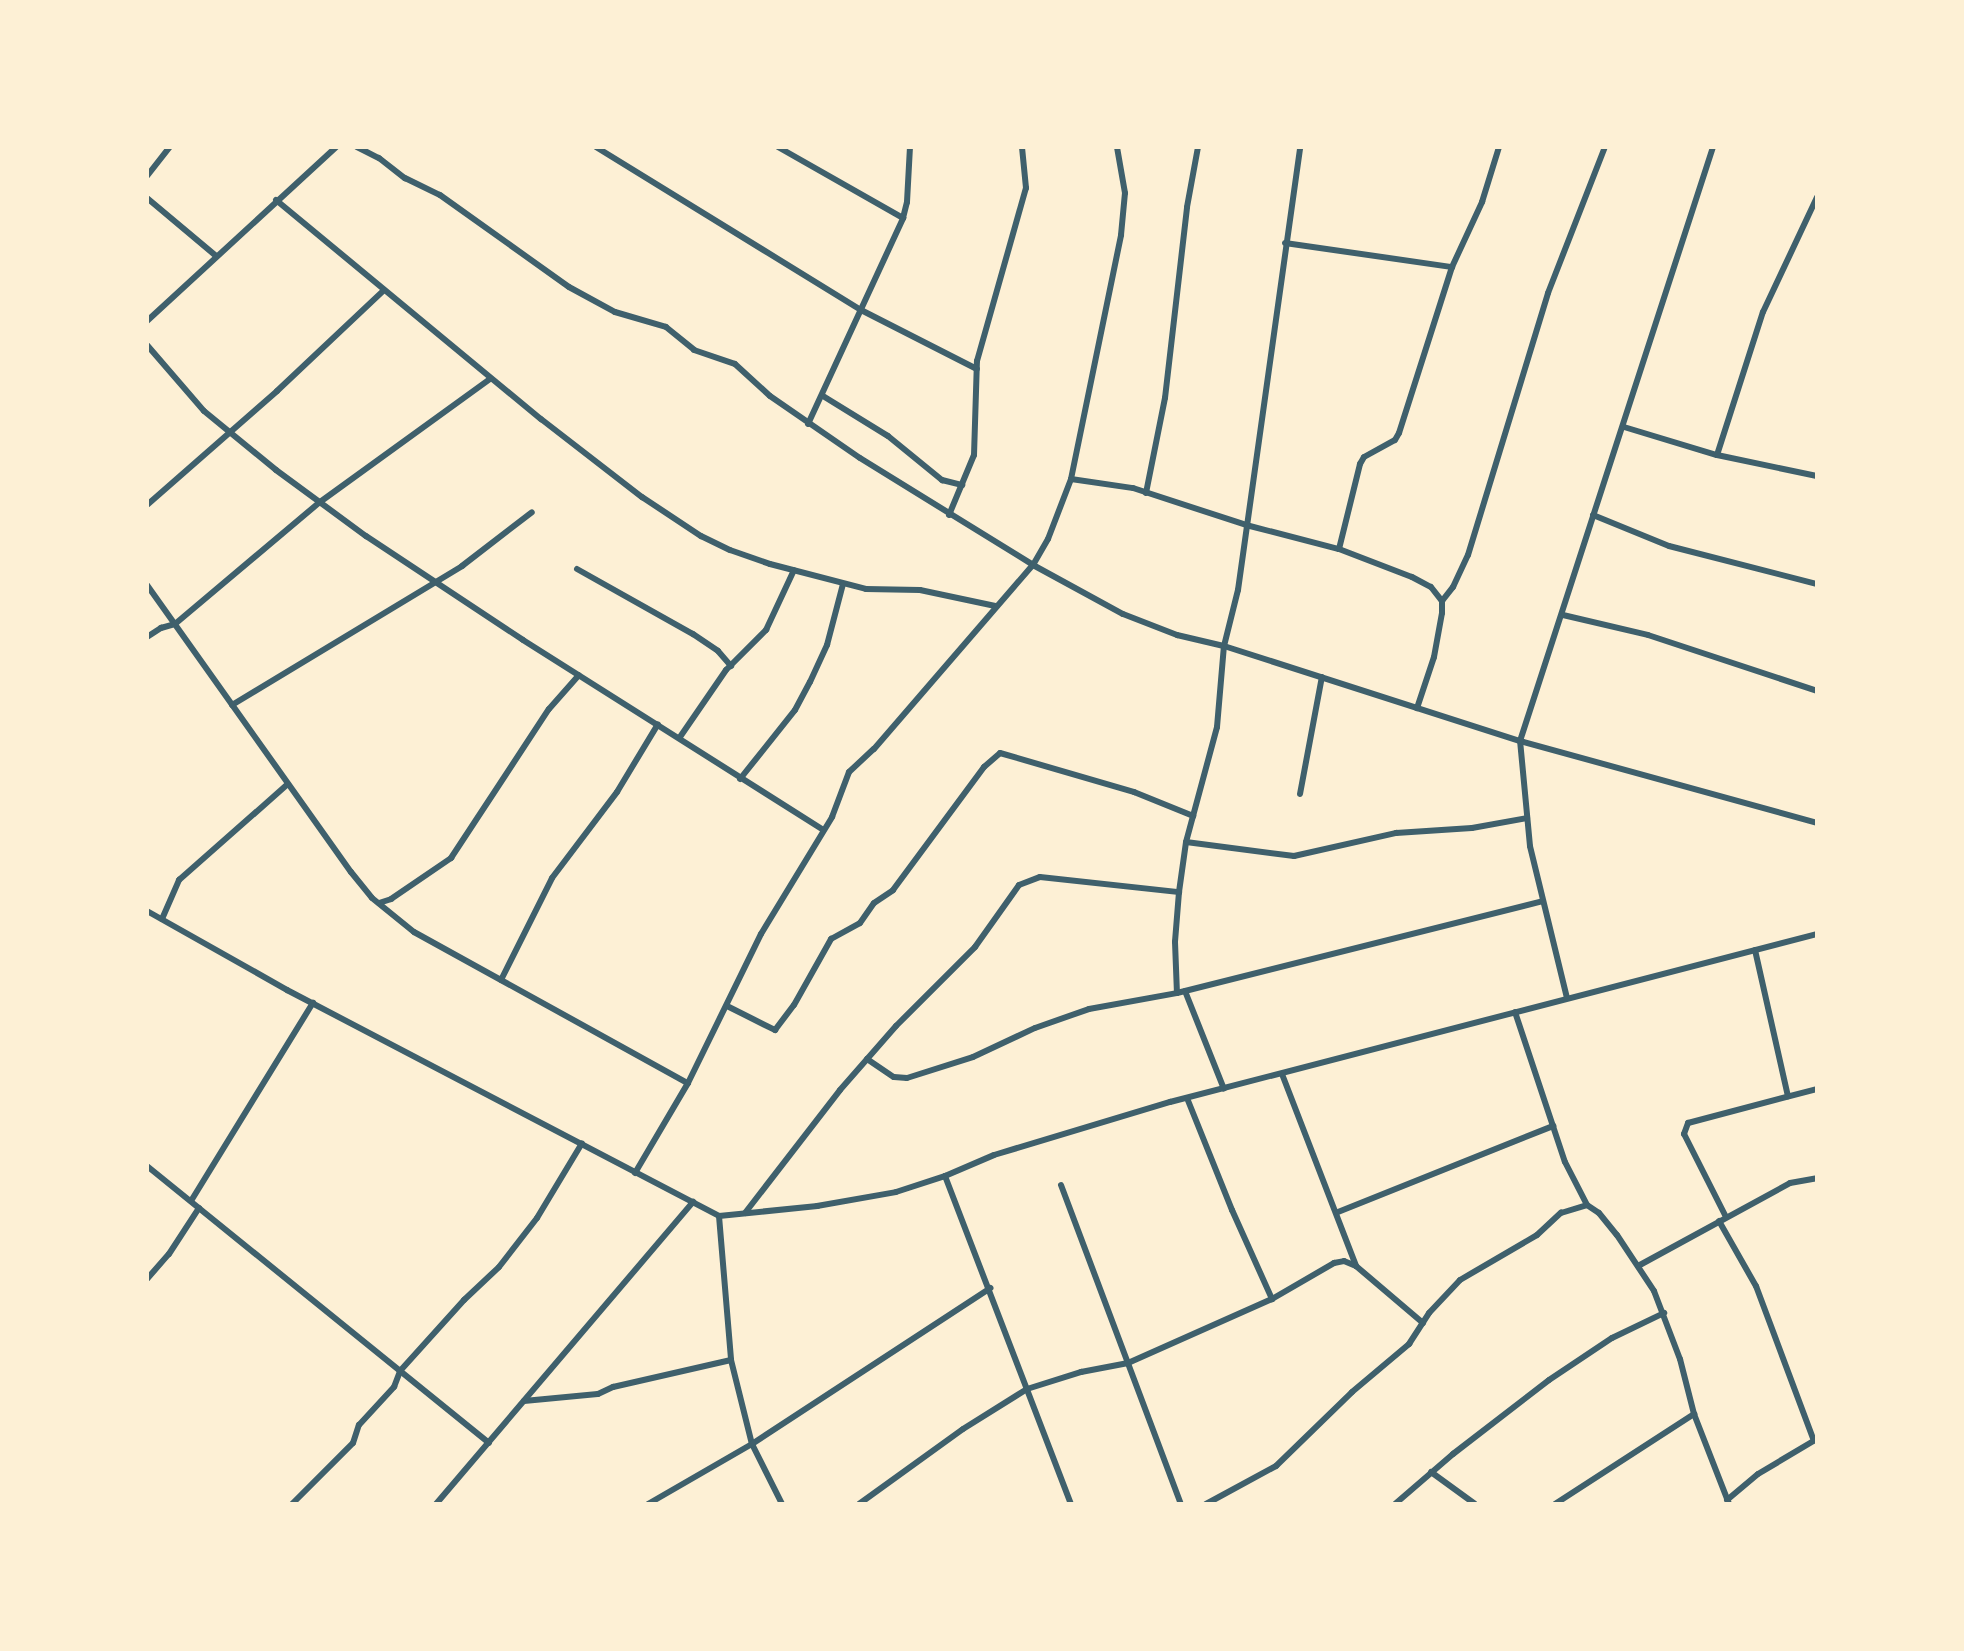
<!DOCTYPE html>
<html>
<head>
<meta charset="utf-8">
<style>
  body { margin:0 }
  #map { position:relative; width:1964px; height:1651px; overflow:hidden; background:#fdf0d5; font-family:Montserrat,sans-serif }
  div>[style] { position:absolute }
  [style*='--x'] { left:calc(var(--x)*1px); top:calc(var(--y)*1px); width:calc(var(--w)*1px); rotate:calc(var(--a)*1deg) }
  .minor>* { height:6px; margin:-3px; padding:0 3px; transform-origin:3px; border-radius:3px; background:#3f606c }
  span { translate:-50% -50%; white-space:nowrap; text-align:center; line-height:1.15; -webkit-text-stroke:7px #fdf0d5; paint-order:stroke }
  .frame { position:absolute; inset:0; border:149px solid #fdf0d5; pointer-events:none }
</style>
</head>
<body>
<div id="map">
  <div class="minor">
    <div style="--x:357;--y:147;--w:25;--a:27"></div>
    <div style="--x:379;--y:158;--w:33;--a:38"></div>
    <div style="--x:405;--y:178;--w:39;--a:26"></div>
    <div style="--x:440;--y:195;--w:158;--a:35.5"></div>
    <div style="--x:569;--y:287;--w:52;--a:28.5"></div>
    <div style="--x:615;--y:312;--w:53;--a:16.4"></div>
    <div style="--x:666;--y:327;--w:36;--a:39"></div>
    <div style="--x:694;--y:350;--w:43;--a:18.9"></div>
    <div style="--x:735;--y:364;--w:47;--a:42.4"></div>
    <div style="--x:770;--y:396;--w:109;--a:34.6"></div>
    <div style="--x:860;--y:458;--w:203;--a:31.7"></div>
    <div style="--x:1033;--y:565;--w:102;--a:28.6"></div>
    <div style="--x:1123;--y:614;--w:58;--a:21.3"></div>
    <div style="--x:1177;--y:635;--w:48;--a:13.2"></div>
    <div style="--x:1224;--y:646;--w:311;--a:17.8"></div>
    <div style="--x:1520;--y:741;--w:308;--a:15.4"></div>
    <div style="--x:596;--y:147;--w:311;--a:31.6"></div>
    <div style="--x:861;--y:310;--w:130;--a:27"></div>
    <div style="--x:778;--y:147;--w:144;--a:29.6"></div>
    <div style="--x:147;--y:176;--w:37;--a:-52"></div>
    <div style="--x:147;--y:198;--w:90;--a:40"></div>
    <div style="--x:276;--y:200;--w:344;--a:39.6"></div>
    <div style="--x:541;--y:419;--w:128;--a:37.7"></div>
    <div style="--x:642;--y:497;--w:71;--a:33.5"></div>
    <div style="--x:701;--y:536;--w:32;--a:26"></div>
    <div style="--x:730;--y:550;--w:42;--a:19.3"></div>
    <div style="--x:770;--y:564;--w:99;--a:14.6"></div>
    <div style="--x:866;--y:589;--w:54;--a:1.1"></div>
    <div style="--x:920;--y:590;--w:77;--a:12"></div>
    <div style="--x:1285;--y:243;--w:169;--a:8.2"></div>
    <div style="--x:147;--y:321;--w:257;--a:-42.6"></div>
    <div style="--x:147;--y:345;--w:87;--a:49.2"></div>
    <div style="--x:204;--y:411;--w:93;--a:39.3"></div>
    <div style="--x:276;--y:470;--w:112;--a:36.3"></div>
    <div style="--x:366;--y:536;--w:188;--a:33.5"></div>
    <div style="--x:523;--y:640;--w:355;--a:32.3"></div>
    <div style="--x:823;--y:396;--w:76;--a:31.6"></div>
    <div style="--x:888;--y:436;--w:70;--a:39.2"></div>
    <div style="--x:942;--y:480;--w:21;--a:14"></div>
    <div style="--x:808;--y:424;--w:227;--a:-65.2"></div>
    <div style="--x:903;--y:218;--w:16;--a:-76"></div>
    <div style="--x:907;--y:202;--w:55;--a:-86.9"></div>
    <div style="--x:1624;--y:427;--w:97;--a:16.8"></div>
    <div style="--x:1717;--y:455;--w:102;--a:11.9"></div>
    <div style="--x:1717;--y:455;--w:150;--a:-72.2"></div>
    <div style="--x:1763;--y:312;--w:127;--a:-64.8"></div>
    <div style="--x:1071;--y:479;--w:63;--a:8.3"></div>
    <div style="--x:1133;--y:488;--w:119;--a:18.1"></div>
    <div style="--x:1246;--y:525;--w:96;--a:14.5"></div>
    <div style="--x:1339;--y:549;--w:78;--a:21"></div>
    <div style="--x:1412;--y:577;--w:21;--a:28"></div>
    <div style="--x:1431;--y:587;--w:18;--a:52"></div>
    <div style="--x:1442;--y:601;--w:12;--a:90"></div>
    <div style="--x:1442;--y:613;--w:45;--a:100.3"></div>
    <div style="--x:1434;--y:657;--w:54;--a:108.4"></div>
    <div style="--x:1146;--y:493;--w:97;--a:-78.7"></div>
    <div style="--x:1165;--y:398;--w:192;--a:-83.4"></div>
    <div style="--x:1187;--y:207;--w:61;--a:-79.6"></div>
    <div style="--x:147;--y:505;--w:173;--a:-41.2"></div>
    <div style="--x:277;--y:391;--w:147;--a:-43.3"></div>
    <div style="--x:949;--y:515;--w:65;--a:-67.4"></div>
    <div style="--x:974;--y:455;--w:94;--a:-88.2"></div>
    <div style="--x:977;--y:361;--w:180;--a:-74.2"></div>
    <div style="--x:1026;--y:188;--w:41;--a:-95.6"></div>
    <div style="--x:1593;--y:515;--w:82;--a:22.2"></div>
    <div style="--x:1669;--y:546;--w:153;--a:14.4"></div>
    <div style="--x:1339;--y:549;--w:88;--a:-76.1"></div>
    <div style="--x:1360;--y:464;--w:8;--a:-60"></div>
    <div style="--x:1364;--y:457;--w:35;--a:-29"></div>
    <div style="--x:1395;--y:440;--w:8;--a:-60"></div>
    <div style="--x:1399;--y:433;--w:174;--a:-72.3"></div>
    <div style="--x:1452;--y:267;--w:72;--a:-65.2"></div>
    <div style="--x:1482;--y:202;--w:58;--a:-72.8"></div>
    <div style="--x:577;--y:569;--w:133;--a:29.3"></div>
    <div style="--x:693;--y:634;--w:30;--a:34"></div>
    <div style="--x:718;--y:651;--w:20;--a:49"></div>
    <div style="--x:147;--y:585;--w:352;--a:54.6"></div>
    <div style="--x:351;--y:872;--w:33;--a:51"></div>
    <div style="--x:372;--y:898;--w:54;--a:39"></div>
    <div style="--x:414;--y:932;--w:313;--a:28.9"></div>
    <div style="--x:1442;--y:601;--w:18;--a:-52"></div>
    <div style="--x:1453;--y:587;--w:35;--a:-65"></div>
    <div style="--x:1468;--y:555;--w:274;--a:-73"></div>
    <div style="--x:1548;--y:293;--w:157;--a:-68.7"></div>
    <div style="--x:1563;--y:615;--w:87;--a:13.2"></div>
    <div style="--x:1648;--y:635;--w:178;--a:18.3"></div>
    <div style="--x:147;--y:637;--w:17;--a:-33"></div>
    <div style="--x:161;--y:628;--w:15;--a:-16"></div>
    <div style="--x:175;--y:624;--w:189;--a:-40.1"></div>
    <div style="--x:320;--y:502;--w:210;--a:-35.9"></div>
    <div style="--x:232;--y:705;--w:269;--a:-31.1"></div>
    <div style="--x:462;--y:566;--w:88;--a:-37.6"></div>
    <div style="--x:680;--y:737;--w:81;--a:-55.5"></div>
    <div style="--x:726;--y:670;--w:57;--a:-45"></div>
    <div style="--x:766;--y:630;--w:66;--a:-65"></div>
    <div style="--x:740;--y:779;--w:88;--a:-51.4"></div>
    <div style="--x:795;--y:710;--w:32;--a:-62"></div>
    <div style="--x:810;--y:682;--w:41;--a:-65.3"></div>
    <div style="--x:827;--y:645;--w:63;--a:-75.3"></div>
    <div style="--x:1300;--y:794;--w:119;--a:-79.4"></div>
    <div style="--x:1186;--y:842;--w:109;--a:7.4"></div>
    <div style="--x:1294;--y:856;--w:105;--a:-12.7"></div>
    <div style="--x:1396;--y:833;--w:76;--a:-3.8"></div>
    <div style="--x:1472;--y:828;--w:56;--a:-10.3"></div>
    <div style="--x:1179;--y:892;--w:50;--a:94.6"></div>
    <div style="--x:1175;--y:942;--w:51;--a:87.8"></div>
    <div style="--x:1177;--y:993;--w:376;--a:-14.1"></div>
    <div style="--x:379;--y:903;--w:13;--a:-18"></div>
    <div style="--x:391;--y:899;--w:73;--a:-34.3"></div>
    <div style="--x:451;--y:858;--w:178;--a:-56.7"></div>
    <div style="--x:549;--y:709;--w:45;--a:-48.6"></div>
    <div style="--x:147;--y:911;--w:161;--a:29.4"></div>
    <div style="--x:287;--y:990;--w:488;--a:27.6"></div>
    <div style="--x:719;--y:1216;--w:144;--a:85.2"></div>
    <div style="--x:731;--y:1360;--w:87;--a:76"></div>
    <div style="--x:752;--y:1444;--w:67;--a:63.4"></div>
    <div style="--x:162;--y:919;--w:43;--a:-66.4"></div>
    <div style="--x:179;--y:880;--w:145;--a:-41.4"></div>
    <div style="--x:1755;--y:950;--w:150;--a:77.3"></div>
    <div style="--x:501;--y:980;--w:114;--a:-63.4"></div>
    <div style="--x:552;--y:878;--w:108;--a:-52.9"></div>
    <div style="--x:617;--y:792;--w:79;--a:-58.9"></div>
    <div style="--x:1185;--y:991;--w:105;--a:68.3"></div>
    <div style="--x:1567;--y:998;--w:156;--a:-103.7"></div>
    <div style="--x:1530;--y:846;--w:105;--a:-95.4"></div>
    <div style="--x:1520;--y:741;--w:625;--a:-72"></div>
    <div style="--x:727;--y:1006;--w:54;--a:26.6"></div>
    <div style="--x:775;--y:1030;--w:31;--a:-53"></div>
    <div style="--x:794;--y:1005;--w:76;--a:-60.7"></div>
    <div style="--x:831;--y:939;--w:33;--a:-29"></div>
    <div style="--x:860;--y:923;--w:24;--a:-55"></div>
    <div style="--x:874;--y:903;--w:23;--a:-34"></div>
    <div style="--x:893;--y:890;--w:153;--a:-53.5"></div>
    <div style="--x:984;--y:767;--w:21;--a:-41"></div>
    <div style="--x:1000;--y:753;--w:140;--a:16.2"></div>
    <div style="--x:1134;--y:792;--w:64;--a:22.1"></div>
    <div style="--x:1515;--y:1012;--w:158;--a:71.6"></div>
    <div style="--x:1565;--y:1162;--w:48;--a:62.9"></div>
    <div style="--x:1587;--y:1205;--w:14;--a:34"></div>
    <div style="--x:1599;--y:1213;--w:28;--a:51"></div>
    <div style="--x:1617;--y:1235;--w:67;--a:56.5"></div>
    <div style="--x:1654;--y:1291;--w:73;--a:69.1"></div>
    <div style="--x:1680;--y:1359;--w:57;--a:75.7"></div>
    <div style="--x:1694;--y:1414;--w:97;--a:68.7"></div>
    <div style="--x:867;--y:1059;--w:32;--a:34"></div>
    <div style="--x:894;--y:1077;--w:13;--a:4"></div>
    <div style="--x:907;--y:1078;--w:69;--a:-17.7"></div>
    <div style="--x:973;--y:1057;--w:68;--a:-25.1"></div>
    <div style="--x:1035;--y:1028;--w:57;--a:-19.4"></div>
    <div style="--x:1089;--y:1009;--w:89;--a:-10.3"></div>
    <div style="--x:1282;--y:1074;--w:206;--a:68.9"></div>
    <div style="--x:1187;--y:1098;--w:121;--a:68.1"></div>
    <div style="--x:1232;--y:1210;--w:98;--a:65.8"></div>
    <div style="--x:147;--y:1166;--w:440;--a:39"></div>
    <div style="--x:635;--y:1173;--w:104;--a:-59.5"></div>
    <div style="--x:688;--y:1083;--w:166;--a:-63.9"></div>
    <div style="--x:761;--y:934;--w:137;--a:-58.7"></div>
    <div style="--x:832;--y:817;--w:48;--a:-69.3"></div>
    <div style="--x:849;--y:772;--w:34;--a:-43"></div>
    <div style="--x:874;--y:749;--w:243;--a:-49.2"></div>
    <div style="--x:1033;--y:565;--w:30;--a:-60"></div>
    <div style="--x:1048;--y:539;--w:64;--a:-69"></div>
    <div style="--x:1071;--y:479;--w:249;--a:-78.4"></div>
    <div style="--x:1121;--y:235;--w:42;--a:-84.6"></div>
    <div style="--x:1125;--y:193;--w:47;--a:-99.9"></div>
    <div style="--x:945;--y:1176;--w:351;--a:69"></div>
    <div style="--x:1061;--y:1185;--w:341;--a:69.4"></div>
    <div style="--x:191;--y:1201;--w:233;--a:-58.4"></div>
    <div style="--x:1338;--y:1212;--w:232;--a:-21.8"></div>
    <div style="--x:745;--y:1213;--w:155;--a:-52.3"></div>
    <div style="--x:840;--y:1090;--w:85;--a:-48.8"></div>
    <div style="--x:896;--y:1026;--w:112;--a:-45"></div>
    <div style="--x:975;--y:947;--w:76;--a:-54.6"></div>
    <div style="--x:1019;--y:885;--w:22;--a:-21"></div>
    <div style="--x:1040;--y:877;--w:140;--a:6.2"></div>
    <div style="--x:1179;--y:892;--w:50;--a:-82"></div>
    <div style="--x:1186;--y:842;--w:119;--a:-74.9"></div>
    <div style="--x:1217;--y:727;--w:81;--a:-85.1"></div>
    <div style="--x:1224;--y:646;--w:58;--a:-76"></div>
    <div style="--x:1238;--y:590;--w:447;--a:-82"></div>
    <div style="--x:719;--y:1216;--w:99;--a:-5.8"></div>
    <div style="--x:817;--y:1206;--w:80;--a:-10"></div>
    <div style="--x:896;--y:1192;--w:52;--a:-18.1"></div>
    <div style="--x:945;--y:1176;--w:53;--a:-23.2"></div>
    <div style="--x:994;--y:1155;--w:184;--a:-16.8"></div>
    <div style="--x:1170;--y:1102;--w:668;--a:-14.56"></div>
    <div style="--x:1726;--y:1217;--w:93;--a:-116.8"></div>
    <div style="--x:1684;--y:1134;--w:12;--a:-70"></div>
    <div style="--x:1688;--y:1123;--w:133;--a:-14.8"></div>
    <div style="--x:1719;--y:1221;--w:75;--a:60.4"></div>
    <div style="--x:1756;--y:1286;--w:165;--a:69.5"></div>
    <div style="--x:1638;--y:1266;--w:173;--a:-28.6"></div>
    <div style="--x:1790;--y:1183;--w:27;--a:-10"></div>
    <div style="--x:147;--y:1279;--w:33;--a:-49"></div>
    <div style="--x:169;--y:1254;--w:55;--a:-56.9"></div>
    <div style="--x:524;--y:1401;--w:74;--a:-5.4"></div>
    <div style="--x:598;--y:1394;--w:17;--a:-25"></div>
    <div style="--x:613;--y:1387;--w:121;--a:-12.9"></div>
    <div style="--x:1431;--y:1472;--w:54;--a:36"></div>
    <div style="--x:1727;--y:1500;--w:40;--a:-40"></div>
    <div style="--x:1758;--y:1474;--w:66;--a:-30.8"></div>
    <div style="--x:292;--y:1504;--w:86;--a:-45"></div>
    <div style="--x:353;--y:1443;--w:19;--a:-72"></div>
    <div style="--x:359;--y:1425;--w:52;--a:-47.4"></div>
    <div style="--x:394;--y:1387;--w:17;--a:-69"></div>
    <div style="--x:400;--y:1371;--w:96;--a:-48"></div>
    <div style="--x:464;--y:1300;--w:48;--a:-43.3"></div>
    <div style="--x:499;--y:1267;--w:62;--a:-52.2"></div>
    <div style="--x:537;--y:1218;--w:87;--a:-59"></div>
    <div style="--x:436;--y:1504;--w:397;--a:-49.6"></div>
    <div style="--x:648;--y:1504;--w:120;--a:-30"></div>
    <div style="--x:752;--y:1444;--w:285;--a:-33.2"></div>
    <div style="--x:859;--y:1504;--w:128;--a:-35.8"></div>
    <div style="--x:963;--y:1429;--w:75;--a:-32"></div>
    <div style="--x:1027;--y:1389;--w:57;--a:-17.5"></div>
    <div style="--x:1081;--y:1372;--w:48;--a:-10.8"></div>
    <div style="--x:1128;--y:1363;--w:158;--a:-24"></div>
    <div style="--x:1272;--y:1299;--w:72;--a:-30.1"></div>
    <div style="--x:1334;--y:1263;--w:10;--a:-11"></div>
    <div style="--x:1344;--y:1261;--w:13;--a:23"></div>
    <div style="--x:1356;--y:1266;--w:88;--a:40.4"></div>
    <div style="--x:1206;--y:1504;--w:80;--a:-28.5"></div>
    <div style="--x:1276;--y:1466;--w:106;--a:-44.2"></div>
    <div style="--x:1352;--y:1392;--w:75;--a:-40.1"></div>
    <div style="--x:1409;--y:1344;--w:37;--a:-57"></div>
    <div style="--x:1429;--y:1313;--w:45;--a:-46.8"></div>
    <div style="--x:1460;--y:1280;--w:89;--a:-30.3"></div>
    <div style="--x:1537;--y:1235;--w:33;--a:-43"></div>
    <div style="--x:1561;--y:1213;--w:27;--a:-17"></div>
    <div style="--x:1395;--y:1504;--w:77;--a:-40.8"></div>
    <div style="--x:1453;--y:1454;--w:121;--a:-37.6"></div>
    <div style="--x:1549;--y:1380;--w:76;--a:-33.7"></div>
    <div style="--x:1612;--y:1338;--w:58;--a:-25.7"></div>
    <div style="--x:1555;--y:1504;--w:166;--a:-32.9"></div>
  </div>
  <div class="frame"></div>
</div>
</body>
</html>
